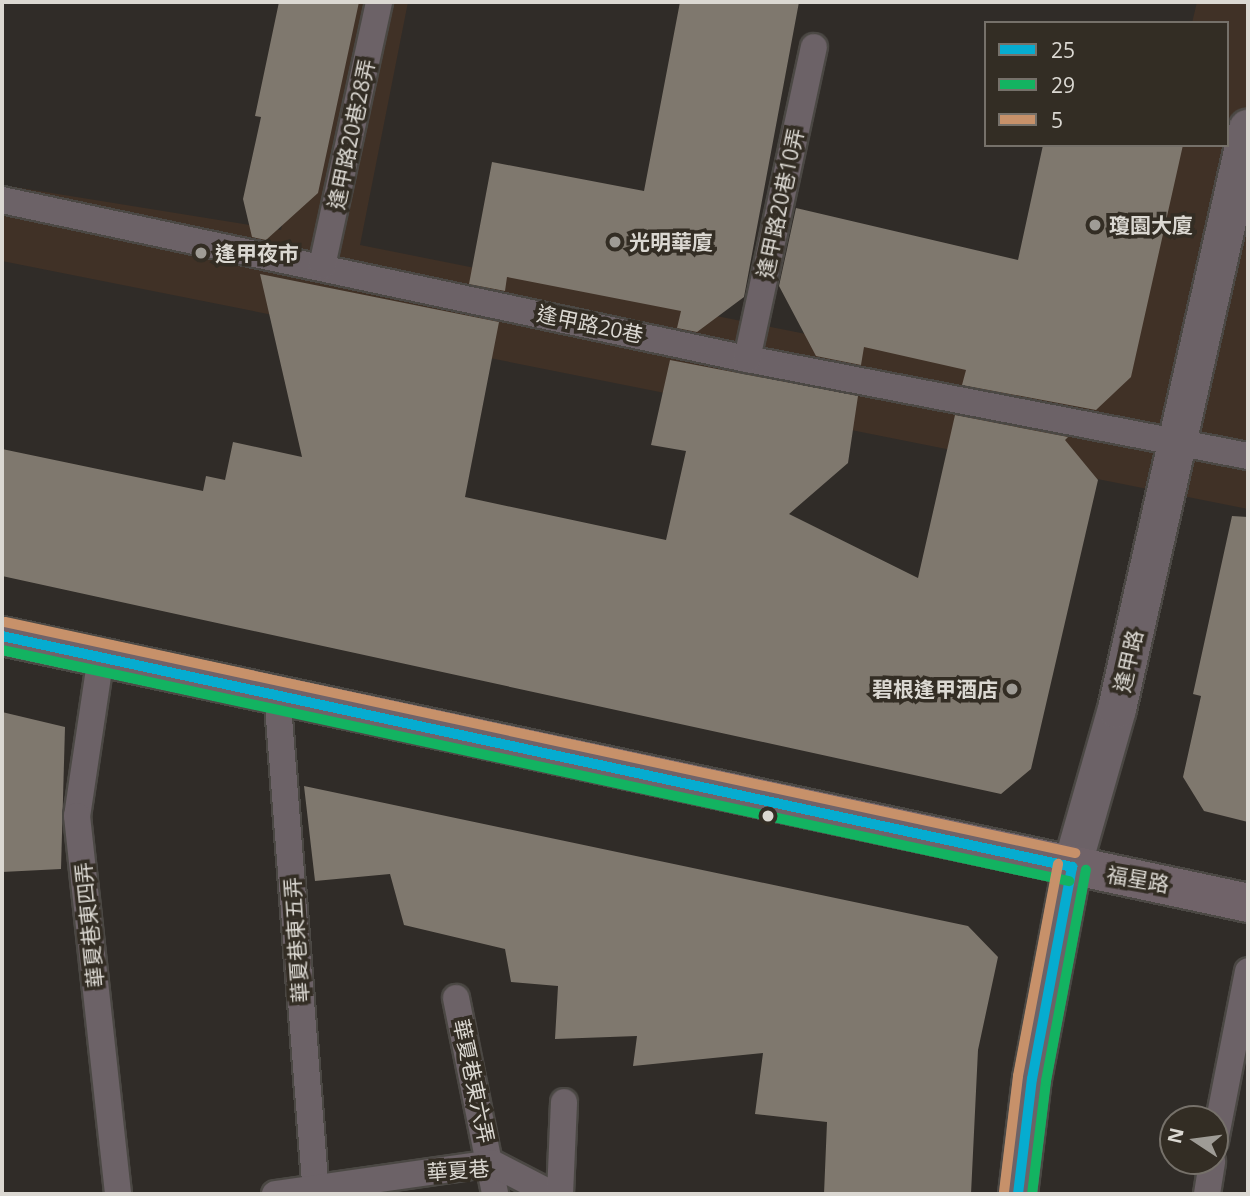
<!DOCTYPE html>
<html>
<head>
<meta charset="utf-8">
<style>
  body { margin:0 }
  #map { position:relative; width:1250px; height:1196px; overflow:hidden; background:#302c28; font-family:"Open Sans","Noto Sans TC",sans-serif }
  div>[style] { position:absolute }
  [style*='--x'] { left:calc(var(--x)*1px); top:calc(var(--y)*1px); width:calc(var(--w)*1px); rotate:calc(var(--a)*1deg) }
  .commercial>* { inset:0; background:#403126 }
  .building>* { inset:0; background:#7f786e }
  .roads { filter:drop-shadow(2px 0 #4b4844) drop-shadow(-2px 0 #4b4844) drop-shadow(0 2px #4b4844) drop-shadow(0 -2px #4b4844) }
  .lane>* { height:26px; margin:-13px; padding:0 13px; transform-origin:13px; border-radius:13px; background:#6c6267 }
  .street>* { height:38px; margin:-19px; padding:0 19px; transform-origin:19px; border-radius:19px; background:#6c6267 }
  .secondary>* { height:38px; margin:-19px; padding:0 19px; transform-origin:19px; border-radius:19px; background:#706369 }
  .bus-1>* { height:10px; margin:-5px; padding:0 5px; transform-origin:5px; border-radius:5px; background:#06acd0 }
  .bus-2>* { height:10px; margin:-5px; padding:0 5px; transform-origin:5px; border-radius:5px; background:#13b361 }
  .bus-3>* { height:10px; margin:-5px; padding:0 5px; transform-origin:5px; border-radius:5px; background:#c7916a }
  .dots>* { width:19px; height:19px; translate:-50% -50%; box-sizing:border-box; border:4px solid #332d24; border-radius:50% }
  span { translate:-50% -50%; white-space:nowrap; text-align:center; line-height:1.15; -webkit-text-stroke:7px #332d24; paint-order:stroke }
  .street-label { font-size:21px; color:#dbd8d2 }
  .poi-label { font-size:21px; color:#dbd8d2; font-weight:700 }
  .left { translate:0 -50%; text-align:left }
  .right { translate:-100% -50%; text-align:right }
  .frame { position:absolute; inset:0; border:4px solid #dbd8d2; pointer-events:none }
  .legend { position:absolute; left:984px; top:21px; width:245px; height:126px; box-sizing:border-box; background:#332d24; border:2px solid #76716a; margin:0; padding:9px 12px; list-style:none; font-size:21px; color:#dbd8d2 }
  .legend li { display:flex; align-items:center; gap:14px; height:35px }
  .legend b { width:35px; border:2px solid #76716a }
  .north { position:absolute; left:1159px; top:1105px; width:70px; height:70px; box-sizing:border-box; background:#332d24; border:2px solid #76716a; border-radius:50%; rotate:283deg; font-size:19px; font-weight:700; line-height:28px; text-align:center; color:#dbd8d2 }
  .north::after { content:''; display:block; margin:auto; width:24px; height:32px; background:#9f9c96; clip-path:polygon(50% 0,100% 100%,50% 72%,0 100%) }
</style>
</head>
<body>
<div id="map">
  <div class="commercial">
    <div style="clip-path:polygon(334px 2px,408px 2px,360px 245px,1102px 393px,1162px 145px,1227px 145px,1227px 23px,1192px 23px,1197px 2px,1248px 2px,1248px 509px,2px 261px,2px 185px,281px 230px)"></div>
  </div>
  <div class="building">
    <div style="clip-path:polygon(279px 2px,359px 2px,318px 193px,266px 240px,252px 237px,243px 199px,261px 117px,255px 116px)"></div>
    <div style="clip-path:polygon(680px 2px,799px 2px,744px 297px,697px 332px,677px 328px,681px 311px,507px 277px,505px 291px,469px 284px,492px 162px,644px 191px)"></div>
    <div style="clip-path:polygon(1043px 145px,1183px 145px,1131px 377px,1096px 410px,962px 385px,966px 370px,864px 347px,861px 365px,816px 356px,779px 286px,796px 208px,1018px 260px)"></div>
    <div style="clip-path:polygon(260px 274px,499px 322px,465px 497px,666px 540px,686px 451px,651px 445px,670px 360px,858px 396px,848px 463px,789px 514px,918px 578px,955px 415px,1068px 437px,1065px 440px,1098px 480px,1031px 769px,1001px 794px,2px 576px,2px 449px,203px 491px,206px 476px,225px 480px,233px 442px,302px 457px)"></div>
    <div style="clip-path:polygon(1232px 516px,1248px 517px,1248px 822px,1204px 811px,1183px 777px,1201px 696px,1193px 694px)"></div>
    <div style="clip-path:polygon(2px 712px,65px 727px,61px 869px,2px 872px)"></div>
    <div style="clip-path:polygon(304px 786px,968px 926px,998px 957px,978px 1050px,971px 1194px,824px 1194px,827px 1122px,755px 1114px,763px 1053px,633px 1066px,637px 1036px,555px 1039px,558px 986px,511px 982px,505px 949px,404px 925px,390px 874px,315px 881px)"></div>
  </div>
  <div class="roads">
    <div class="lane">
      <div style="--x:2;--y:200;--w:762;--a:12.05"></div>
      <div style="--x:747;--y:359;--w:510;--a:10.96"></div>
      <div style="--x:322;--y:266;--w:270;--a:-77.8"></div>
      <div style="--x:747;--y:359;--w:319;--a:-77.9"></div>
      <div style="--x:101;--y:656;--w:162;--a:98.5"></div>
      <div style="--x:77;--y:816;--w:380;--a:83.8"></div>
      <div style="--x:277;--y:692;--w:504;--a:85.56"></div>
      <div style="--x:456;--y:998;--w:200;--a:78.7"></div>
      <div style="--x:1215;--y:1141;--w:173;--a:-79"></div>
      <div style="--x:275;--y:1194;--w:219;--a:-8.1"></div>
      <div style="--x:492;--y:1163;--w:68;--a:27.3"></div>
      <div style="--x:560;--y:1194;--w:92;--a:-87.5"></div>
      <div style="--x:1207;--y:1194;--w:33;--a:-81"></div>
    </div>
    <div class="street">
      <div style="--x:1018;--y:1194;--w:116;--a:-83.1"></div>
      <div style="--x:1032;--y:1079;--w:216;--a:-79.3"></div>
      <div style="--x:1072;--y:867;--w:164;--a:-74.1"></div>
      <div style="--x:1117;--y:709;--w:595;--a:-77.27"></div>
    </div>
    <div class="secondary">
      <div style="--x:2;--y:636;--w:1274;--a:12.09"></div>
    </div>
  </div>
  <div class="bus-1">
    <div style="--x:2;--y:636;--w:1095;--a:12.18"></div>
    <div style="--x:1018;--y:1194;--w:116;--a:-83.1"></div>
    <div style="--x:1032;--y:1079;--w:216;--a:-79.3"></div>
  </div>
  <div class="bus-2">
    <div style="--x:2;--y:650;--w:1092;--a:12.22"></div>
    <div style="--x:1032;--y:1194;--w:114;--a:-82.9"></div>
    <div style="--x:1046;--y:1081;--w:215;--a:-79.3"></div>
  </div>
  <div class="bus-3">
    <div style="--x:5;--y:622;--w:1095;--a:12.18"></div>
    <div style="--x:1004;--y:1192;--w:117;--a:-83.1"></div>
    <div style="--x:1018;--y:1076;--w:216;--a:-79.3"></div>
  </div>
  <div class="dots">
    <div style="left:1095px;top:225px;background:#9f9c96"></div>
    <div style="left:615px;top:242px;background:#9f9c96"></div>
    <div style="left:201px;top:253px;background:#9f9c96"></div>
    <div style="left:1012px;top:689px;background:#9f9c96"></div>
    <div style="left:768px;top:816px;background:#dbd8d2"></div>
  </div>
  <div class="street-label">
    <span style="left:351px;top:134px;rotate:-78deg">逢甲路20巷28弄</span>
    <span style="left:780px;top:203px;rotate:-78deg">逢甲路20巷10弄</span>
    <span style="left:590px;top:324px;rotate:12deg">逢甲路20巷</span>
    <span style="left:1128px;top:661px;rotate:-77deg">逢甲路</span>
    <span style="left:1138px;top:879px;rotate:10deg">福星路</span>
    <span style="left:89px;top:925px;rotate:-96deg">華夏巷東四弄</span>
    <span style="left:296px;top:940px;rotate:-94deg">華夏巷東五弄</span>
    <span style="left:474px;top:1081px;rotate:78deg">華夏巷東六弄</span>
    <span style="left:458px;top:1170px;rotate:-4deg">華夏巷</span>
  </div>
  <div class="poi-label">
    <span class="left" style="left:1109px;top:225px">瓊園大廈</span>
    <span class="left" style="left:629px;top:242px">光明華廈</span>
    <span class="left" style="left:215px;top:253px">逢甲夜市</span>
    <span class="right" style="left:998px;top:689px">碧根逢甲酒店</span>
  </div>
  <div class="frame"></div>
  <ul class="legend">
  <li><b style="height:9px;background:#06acd0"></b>25</li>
  <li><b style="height:9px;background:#13b361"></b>29</li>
  <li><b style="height:9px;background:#c7916a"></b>5</li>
  </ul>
  <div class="north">N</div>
</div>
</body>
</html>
